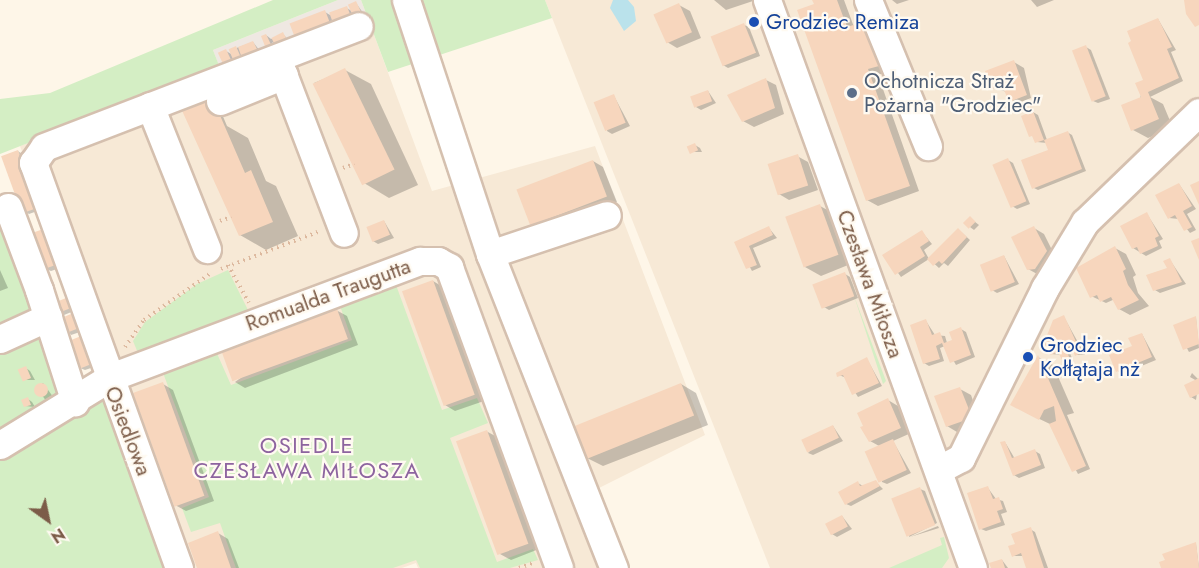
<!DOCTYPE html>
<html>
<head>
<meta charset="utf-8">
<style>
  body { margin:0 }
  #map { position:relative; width:1199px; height:568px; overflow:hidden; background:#fef6e8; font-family:Jost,sans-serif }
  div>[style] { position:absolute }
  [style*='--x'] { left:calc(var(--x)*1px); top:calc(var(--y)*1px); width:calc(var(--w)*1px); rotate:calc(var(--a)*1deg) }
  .residential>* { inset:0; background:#f7e9d6 }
  .industrial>* { inset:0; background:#efe8e2 }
  .green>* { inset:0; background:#d4eec4 }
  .water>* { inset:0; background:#bae2eb }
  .shadow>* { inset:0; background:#0003; transform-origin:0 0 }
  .building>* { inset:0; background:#f7d6bd; transform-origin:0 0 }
  .round { border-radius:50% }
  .path>* { height:4px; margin-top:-2px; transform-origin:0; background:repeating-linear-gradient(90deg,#ddb99f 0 1.5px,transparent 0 6px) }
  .roads { filter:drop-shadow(2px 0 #d5c0af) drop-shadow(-2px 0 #d5c0af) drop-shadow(0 2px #d5c0af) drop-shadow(0 -2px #d5c0af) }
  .minor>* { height:27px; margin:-13.5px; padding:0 13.5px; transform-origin:13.5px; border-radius:13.5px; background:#fff }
  .dots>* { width:16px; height:16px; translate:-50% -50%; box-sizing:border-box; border:3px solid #fffaf1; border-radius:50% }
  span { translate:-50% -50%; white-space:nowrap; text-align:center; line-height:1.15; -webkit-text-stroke:4.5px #fffaf1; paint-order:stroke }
  .transit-label { font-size:21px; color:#164399 }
  .left { translate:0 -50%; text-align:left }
  .service-label { font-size:21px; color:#4e5e75 }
  .street-label { font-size:21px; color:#7c5c48 }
  .neighbourhood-label { font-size:22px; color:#8d649f; letter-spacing:1.5px }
  .north { position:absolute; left:18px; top:490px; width:60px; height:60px; -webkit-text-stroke:4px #fffaf1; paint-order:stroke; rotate:147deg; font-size:16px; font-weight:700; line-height:24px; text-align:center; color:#7c5c48 }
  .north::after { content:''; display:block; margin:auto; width:21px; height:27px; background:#7c5c48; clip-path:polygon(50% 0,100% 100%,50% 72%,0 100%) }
</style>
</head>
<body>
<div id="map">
  <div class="residential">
    <div style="clip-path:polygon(545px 0,1199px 0,1199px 568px,770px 568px)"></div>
    <div style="clip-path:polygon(367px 16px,432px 191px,595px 146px,705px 435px,591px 492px,621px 568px,418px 568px,416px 563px,402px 568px,153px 568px,88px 408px,103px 373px,20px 146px,220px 68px)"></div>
  </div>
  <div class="industrial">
    <div style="clip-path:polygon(338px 0,361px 0,367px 16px,222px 74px,213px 50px)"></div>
  </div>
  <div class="green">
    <div style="clip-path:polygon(273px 0,338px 0,213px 50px,220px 68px,0 154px,0 99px,50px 93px)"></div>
    <div style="clip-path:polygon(361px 0,545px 0,552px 18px,388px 72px)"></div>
    <div style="clip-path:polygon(0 204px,61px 376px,59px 396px,0 428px)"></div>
    <div style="clip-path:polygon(228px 270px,249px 312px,140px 358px,133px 341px,145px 322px,197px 284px)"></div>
    <div style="clip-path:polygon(845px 272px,886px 381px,883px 384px,854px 296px)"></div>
    <div style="clip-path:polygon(396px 285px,442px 410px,477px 398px,488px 423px,450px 438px,497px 562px,533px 549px,538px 560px,510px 568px,420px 568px,416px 560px,393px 568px,236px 568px,220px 523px,191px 532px,182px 508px,209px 497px,162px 370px,215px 349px,231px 385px,352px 340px,339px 303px)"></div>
    <div style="clip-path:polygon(99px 400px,106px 403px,172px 568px,0 568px,0 456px)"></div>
    <div style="clip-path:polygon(944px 537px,949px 558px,942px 568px,889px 568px,942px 545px,940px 538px)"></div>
  </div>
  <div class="water">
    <div style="clip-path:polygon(613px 0,628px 0,634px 7px,636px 21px,624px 31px,610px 8px)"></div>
  </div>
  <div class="shadow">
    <div style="clip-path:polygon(714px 0,753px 0,753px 1px,726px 10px)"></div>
    <div style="clip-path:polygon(814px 0,844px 0,854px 27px,863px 23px,888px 71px,878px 75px,919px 191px,878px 206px,867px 200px)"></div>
    <div style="clip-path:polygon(892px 0,909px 0,897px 4px)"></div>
    <div style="clip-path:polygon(1031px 0,1054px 0,1037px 7px)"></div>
    <div style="clip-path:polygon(356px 3px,366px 17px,303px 44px,325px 12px,330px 15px,347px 8px,353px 12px)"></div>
    <div style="clip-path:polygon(679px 5px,690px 11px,701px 38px,677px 48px,667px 42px)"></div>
    <div style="clip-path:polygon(1158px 19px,1176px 50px,1171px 52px,1183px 81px,1150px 97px,1163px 104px,1173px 128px,1148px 138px,1133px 130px)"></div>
    <div style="clip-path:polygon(744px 25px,749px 27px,760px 56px,728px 68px,723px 65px)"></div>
    <div style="clip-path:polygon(283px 34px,291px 43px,281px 47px,272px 42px,278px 54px,274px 55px,266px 35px,271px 39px)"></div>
    <div style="clip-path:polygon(253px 42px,263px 55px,231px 69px,226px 51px,233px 55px,231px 50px)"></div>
    <div style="clip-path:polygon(1086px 47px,1091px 50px,1110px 99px,1098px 103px,1093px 101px)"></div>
    <div style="clip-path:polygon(1014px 62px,1024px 68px,1031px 98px,1015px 104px,1007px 92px,993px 88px)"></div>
    <div style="clip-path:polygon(345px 70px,371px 84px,418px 185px,389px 198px,364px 183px,314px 83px)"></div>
    <div style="clip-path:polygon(766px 80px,776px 85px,784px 114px,754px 127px,743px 121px)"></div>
    <div style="clip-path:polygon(708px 91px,716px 103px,701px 110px,696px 107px)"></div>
    <div style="clip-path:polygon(214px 95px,227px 126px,248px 138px,266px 181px,276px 186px,298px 236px,266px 250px,240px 235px)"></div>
    <div style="clip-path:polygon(614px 96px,630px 126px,612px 134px,607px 131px)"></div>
    <div style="clip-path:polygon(1033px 112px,1038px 115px,1047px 140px,1067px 132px,1072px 135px,1086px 171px,1038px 190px,1034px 188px,1050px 151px,1047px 143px,1037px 142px)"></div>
    <div style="clip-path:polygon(695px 145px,700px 148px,702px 152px,691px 152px)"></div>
    <div style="clip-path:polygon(18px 151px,22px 154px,43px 209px,29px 214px,24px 211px)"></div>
    <div style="clip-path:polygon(797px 156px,808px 162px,818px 190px,789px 200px,779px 194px)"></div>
    <div style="clip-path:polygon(1008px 160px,1013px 163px,1030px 204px,1017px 209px,1012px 206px)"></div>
    <div style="clip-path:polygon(593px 161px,603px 167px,617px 202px,543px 231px,532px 225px)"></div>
    <div style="clip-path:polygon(1179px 184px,1196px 209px,1187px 214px,1196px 230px,1190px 233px,1179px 219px,1169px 218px,1157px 196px)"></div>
    <div style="clip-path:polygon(820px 206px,835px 214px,853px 263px,821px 276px,805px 267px)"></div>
    <div style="clip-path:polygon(1147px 214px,1163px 239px,1159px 241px,1162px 248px,1146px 256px,1133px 248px)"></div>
    <div style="clip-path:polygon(970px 218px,979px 225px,974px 230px,970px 227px)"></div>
    <div style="clip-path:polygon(384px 221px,394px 238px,378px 244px,373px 241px)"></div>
    <div style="clip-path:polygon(769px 228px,777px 238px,753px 248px,761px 267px,752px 271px,736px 242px)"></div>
    <div style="clip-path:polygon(1034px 228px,1044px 234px,1056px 258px,1039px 275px,1028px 269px)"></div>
    <div style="clip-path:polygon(959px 230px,970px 240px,948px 266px,944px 263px,939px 268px,929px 259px,901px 277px,885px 255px,922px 232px,932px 244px,924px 250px,929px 259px)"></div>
    <div style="clip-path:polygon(32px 234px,63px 267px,51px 271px,46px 269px)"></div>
    <div style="clip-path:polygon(1115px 248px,1126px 254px,1136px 275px,1133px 277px,1138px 293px,1149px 306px,1130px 315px,1119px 309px,1115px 299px,1106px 303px,1091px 296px)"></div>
    <div style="clip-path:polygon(1004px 256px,1019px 284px,997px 293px,992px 290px)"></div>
    <div style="clip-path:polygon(1170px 260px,1186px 284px,1160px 293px,1155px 290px,1169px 269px)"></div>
    <div style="clip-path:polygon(0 270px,8px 288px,0 291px)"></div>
    <div style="clip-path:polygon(845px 274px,850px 277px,858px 298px,829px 310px,824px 307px)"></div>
    <div style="clip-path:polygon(433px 281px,443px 287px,484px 401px,455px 411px,445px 405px)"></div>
    <div style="clip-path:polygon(71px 298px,79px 309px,64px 315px,59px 312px)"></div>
    <div style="clip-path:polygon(336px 310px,347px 316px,358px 345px,245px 388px,235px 382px)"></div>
    <div style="clip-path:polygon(1064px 317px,1085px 355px,1076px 355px,1074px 349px,1069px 351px,1074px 363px,1070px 366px,1061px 355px,1051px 354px)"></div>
    <div style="clip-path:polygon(1196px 318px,1199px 348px,1189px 352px,1175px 326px)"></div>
    <div style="clip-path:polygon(61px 319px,86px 330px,71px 335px)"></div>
    <div style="clip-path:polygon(926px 321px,935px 335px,945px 336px,947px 343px,954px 340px,961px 329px,966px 332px,975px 357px,956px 365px,945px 346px,940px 348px,944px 361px,929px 366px,924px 363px)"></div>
    <div style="clip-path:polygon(1142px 334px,1156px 360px,1122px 374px,1118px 371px)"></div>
    <div style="clip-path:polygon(71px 342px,97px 366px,85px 370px,80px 368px)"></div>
    <div style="clip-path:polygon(1038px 357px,1053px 365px,1074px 413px,1067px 415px,1090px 469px,1078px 474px,1052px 425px,1027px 413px)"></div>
    <div style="clip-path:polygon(867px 359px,882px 386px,858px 397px,846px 378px,837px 374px)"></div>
    <div style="clip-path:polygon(26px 368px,30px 371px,35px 380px,24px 380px)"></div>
    <div style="clip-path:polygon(1192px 373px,1199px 380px,1196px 400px,1191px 397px,1197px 381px,1190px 377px)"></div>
    <div style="left:43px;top:383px;width:17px;height:8px;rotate:54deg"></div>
    <div style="clip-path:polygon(163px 384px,173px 390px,214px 501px,186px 511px,175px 505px)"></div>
    <div style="clip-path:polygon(681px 384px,696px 393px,708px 425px,603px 466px,587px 458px)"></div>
    <div style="clip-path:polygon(960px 389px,971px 395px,979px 418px,976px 425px,957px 432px,947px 426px)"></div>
    <div style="clip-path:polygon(28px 399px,32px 402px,35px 407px,25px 406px)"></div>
    <div style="clip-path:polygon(888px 400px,898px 406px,911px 433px,893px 441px,911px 473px,887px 484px,882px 482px,881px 447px,870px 441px)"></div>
    <div style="clip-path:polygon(833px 426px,843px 441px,813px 455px,808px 453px)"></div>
    <div style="clip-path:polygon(486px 431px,497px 437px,539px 549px,511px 560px,500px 554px)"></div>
    <div style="clip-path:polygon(1005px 442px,1015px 459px,1035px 451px,1040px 454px,1045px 468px,1019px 478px,1014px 475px)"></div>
    <div style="clip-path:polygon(876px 482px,883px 489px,851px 506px,846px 504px,858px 483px,863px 486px)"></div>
    <div style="clip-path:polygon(988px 488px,996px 499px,1003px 501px,1007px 512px,1001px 514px,1005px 525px,986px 531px,981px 529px)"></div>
    <div style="clip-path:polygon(920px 489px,925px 491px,937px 523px,909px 537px)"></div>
    <div style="clip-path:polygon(842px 516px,852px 529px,837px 537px,832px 534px)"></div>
    <div style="clip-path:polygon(938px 526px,939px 528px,910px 537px)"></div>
    <div style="clip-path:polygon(1030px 529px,1035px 532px,1048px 568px,1028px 568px,1024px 556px,1013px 556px,1017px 545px)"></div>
    <div style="clip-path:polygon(218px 533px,228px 539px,239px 568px,198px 568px)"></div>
    <div style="clip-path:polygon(1196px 544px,1199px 568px,1162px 568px,1167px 561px,1164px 555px)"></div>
    <div style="clip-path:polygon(1002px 560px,1008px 568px,993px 568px)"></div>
  </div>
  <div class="building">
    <div style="clip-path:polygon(812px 0,837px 0,847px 27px,863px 22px,879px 66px,868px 69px,910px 186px,866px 201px,797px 10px,814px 4px)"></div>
    <div style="clip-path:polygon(1184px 0,1199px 0,1199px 25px,1195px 27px,1186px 14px)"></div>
    <div style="left:356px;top:1px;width:14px;height:9px;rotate:65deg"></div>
    <div style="left:679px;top:3px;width:32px;height:28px;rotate:66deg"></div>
    <div style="left:347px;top:6px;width:15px;height:19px;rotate:70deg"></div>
    <div style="left:325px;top:10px;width:19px;height:38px;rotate:69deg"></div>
    <div style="clip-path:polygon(1158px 18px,1172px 47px,1167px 49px,1179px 78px,1148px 92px,1159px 119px,1131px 131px,1121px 105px,1141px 97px,1135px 83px,1143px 80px,1128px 43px,1131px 41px,1127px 31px)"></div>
    <div style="left:744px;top:23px;width:32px;height:36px;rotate:68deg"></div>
    <div style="left:283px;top:32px;width:9px;height:13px;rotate:63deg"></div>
    <div style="clip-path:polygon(266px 34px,274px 51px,268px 54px,261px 36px)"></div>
    <div style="clip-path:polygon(253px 41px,259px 53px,243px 61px,238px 47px)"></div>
    <div style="left:1086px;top:45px;width:55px;height:15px;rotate:69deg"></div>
    <div style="left:236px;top:46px;width:15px;height:8px;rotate:67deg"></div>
    <div style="left:226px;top:49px;width:17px;height:9px;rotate:65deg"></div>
    <div style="clip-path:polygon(1014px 60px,1027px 95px,1009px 102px,1002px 85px,991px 89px,985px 71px)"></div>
    <div style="left:345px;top:68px;width:113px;height:36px;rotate:64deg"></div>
    <div style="clip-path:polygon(766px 78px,775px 108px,742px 122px,727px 95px)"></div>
    <div style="clip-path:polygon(209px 90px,245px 173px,251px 170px,273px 222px,239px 236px,179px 104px)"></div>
    <div style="left:708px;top:90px;width:12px;height:19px;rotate:70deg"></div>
    <div style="left:614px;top:94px;width:31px;height:22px;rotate:68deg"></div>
    <div style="clip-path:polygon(1033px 111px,1044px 140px,1068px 131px,1082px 169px,1032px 189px,1021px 160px,1048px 150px,1044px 140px,1035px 143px,1032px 136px,1029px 137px,1021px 116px)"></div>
    <div style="left:695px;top:143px;width:8px;height:9px;rotate:67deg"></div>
    <div style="left:18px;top:150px;width:61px;height:18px;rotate:70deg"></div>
    <div style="left:798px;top:154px;width:33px;height:32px;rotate:72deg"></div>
    <div style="left:1008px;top:158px;width:47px;height:17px;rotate:67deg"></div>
    <div style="left:593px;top:160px;width:39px;height:82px;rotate:69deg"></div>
    <div style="clip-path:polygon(1199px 181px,1199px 205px,1190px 185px)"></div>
    <div style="clip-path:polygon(1179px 183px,1192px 206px,1183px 211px,1192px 227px,1184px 231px,1175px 215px,1168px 219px,1155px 195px)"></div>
    <div style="left:820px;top:204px;width:54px;height:37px;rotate:70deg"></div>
    <div style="clip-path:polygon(1147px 212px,1159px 236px,1155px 238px,1158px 246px,1140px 254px,1137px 247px,1132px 249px,1120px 226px)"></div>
    <div style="left:970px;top:216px;width:8px;height:10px;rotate:45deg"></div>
    <div style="left:384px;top:220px;width:16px;height:19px;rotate:68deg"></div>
    <div style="clip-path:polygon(769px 226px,773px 235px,749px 246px,757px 265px,746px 269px,734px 242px)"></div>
    <div style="clip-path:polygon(1034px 226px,1047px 251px,1035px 269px,1027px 270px,1011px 237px)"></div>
    <div style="left:46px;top:228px;width:38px;height:17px;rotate:70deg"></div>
    <div style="clip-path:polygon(958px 228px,967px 237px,942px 264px,939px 261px,933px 266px,927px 259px)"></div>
    <div style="clip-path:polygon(922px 230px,929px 241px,920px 247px,925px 256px,895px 275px,882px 255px)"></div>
    <div style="clip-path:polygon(1199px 238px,1199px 260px,1191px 241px)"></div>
    <div style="clip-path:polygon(1115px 246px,1126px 269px,1123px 271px,1128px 285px,1139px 300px,1118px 310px,1111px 297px,1100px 302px,1097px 295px,1090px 298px,1076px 268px)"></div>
    <div style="left:1004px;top:255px;width:29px;height:26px;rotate:68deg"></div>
    <div style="clip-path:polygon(1170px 258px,1182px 282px,1153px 291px,1146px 275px,1167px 268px,1163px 261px)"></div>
    <div style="left:845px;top:272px;width:26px;height:35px;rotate:69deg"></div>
    <div style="left:433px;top:280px;width:122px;height:33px;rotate:70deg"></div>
    <div style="left:71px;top:296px;width:11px;height:18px;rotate:68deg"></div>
    <div style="left:337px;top:309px;width:32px;height:123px;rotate:70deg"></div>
    <div style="left:76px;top:312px;width:16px;height:18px;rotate:68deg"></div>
    <div style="clip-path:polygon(1064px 315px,1081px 353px,1075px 356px,1071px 346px,1065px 348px,1071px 361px,1064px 364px,1058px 352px,1050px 355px,1044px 343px,1053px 320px)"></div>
    <div style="clip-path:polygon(1196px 316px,1199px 344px,1183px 350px,1173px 325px)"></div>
    <div style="clip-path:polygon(926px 319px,932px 335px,940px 332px,944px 343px,952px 340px,949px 332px,961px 327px,971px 355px,950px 363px,942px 343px,936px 346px,940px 359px,923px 364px,910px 325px)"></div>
    <div style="clip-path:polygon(1142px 333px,1152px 357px,1116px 372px,1109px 355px,1132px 346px,1128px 338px)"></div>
    <div style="clip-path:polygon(81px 336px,94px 363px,79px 369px,69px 341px)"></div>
    <div style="clip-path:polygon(1038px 355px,1086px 466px,1072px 472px,1049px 424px,1056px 421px,1054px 406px,1044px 410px,1039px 420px,1010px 405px)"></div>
    <div style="clip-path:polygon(867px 357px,879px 383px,852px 395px,843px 375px,837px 377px,836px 373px)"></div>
    <div style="left:26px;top:366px;width:13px;height:9px;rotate:67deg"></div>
    <div style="clip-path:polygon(1199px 378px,1199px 394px,1190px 398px,1184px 385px)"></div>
    <div style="left:163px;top:382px;width:121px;height:32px;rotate:70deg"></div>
    <div style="left:681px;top:383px;width:35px;height:116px;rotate:68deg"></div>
    <div class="round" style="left:34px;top:383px;width:14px;height:14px"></div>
    <div style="clip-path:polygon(960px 387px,970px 412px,966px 420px,946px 427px,934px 396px)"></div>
    <div style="clip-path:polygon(28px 397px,31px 405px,24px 407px,21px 400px)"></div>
    <div style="clip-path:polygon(888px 398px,901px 428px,869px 442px,860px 427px,863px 426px,857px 413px)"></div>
    <div style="left:833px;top:425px;width:14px;height:35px;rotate:65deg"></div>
    <div style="left:487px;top:430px;width:121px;height:33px;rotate:70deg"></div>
    <div style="left:893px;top:439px;width:34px;height:31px;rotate:66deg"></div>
    <div style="clip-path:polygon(1005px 441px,1012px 458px,1035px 449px,1041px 465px,1013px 476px,1000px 442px)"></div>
    <div style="clip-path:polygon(876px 480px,880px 486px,845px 505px,838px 492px,858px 481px,860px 486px)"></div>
    <div style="clip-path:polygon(988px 486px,993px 499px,999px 497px,1003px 509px,997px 511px,1001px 522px,979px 530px,967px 493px)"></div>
    <div style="left:920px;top:487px;width:41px;height:31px;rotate:68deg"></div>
    <div style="left:842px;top:515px;width:13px;height:19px;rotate:63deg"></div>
    <div style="clip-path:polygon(1031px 527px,1038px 550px,1044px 568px,1026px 568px,1021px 553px,1012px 557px,1008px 546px,1015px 544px,1011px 534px)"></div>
    <div style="clip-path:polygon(218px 531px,231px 568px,197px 568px,188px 543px)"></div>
    <div style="clip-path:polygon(1196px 542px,1199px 568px,1161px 568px,1159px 562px,1165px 560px,1162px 554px)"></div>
    <div style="clip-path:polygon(1002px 559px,1005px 568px,991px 568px,989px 563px)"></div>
  </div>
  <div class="path">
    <div style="--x:343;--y:168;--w:12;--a:-20"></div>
    <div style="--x:220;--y:221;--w:12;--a:-20"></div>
    <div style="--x:228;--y:265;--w:43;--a:61.1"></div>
    <div style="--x:221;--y:269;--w:106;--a:-21"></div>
    <div style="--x:125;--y:347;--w:33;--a:-55"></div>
    <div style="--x:144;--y:320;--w:82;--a:-35"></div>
    <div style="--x:519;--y:568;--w:15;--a:-20"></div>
  </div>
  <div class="roads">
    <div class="minor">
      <div style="--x:406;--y:0;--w:268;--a:71.7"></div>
      <div style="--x:490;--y:254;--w:338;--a:68.5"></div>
      <div style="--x:767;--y:0;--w:604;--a:70.07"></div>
      <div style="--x:868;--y:0;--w:158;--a:67.7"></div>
      <div style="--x:277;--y:58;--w:187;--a:69.1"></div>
      <div style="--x:220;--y:101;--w:69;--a:-22.1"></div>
      <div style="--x:150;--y:106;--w:154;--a:68.3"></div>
      <div style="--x:8;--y:207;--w:89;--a:69.5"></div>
      <div style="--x:39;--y:290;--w:118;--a:72.2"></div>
      <div style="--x:490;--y:254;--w:123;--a:-18.4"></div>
      <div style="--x:0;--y:339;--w:53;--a:-24.6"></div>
      <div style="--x:0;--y:445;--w:130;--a:-31.5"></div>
      <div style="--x:111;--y:377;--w:330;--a:-20.6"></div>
      <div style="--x:420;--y:261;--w:18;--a:0"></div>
      <div style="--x:438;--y:261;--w:13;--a:29"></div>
      <div style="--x:449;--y:267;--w:320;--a:69.9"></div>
      <div style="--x:938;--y:470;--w:26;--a:-28"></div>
      <div style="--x:961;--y:458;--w:190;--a:-63.7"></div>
      <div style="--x:1045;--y:288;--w:77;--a:-58.8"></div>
      <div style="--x:1085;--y:222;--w:158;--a:-44"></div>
      <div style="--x:179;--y:568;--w:431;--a:-109.8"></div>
      <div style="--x:33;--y:163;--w:19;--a:-55"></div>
      <div style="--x:44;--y:147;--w:337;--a:-21"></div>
    </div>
  </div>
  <div class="dots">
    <div style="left:754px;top:22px;background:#1a4fb4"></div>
    <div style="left:852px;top:93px;background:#5c6f8a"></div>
    <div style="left:1028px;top:357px;background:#1a4fb4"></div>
  </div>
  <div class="transit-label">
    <span class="left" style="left:766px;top:22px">Grodziec Remiza</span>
    <span class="left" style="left:1040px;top:357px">Grodziec<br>Kołłątaja nż</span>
  </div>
  <div class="service-label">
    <span class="left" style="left:864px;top:93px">Ochotnicza Straż<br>Pożarna "Grodziec"</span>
  </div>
  <div class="street-label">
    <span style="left:870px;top:284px;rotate:70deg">Czesława Miłosza</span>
    <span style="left:328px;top:295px;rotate:-20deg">Romualda Traugutta</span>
    <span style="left:128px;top:431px;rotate:69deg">Osiedlowa</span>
  </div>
  <div class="neighbourhood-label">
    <span style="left:307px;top:458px">OSIEDLE<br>CZESŁAWA MIŁOSZA</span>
  </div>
  <div class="north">N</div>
</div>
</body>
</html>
